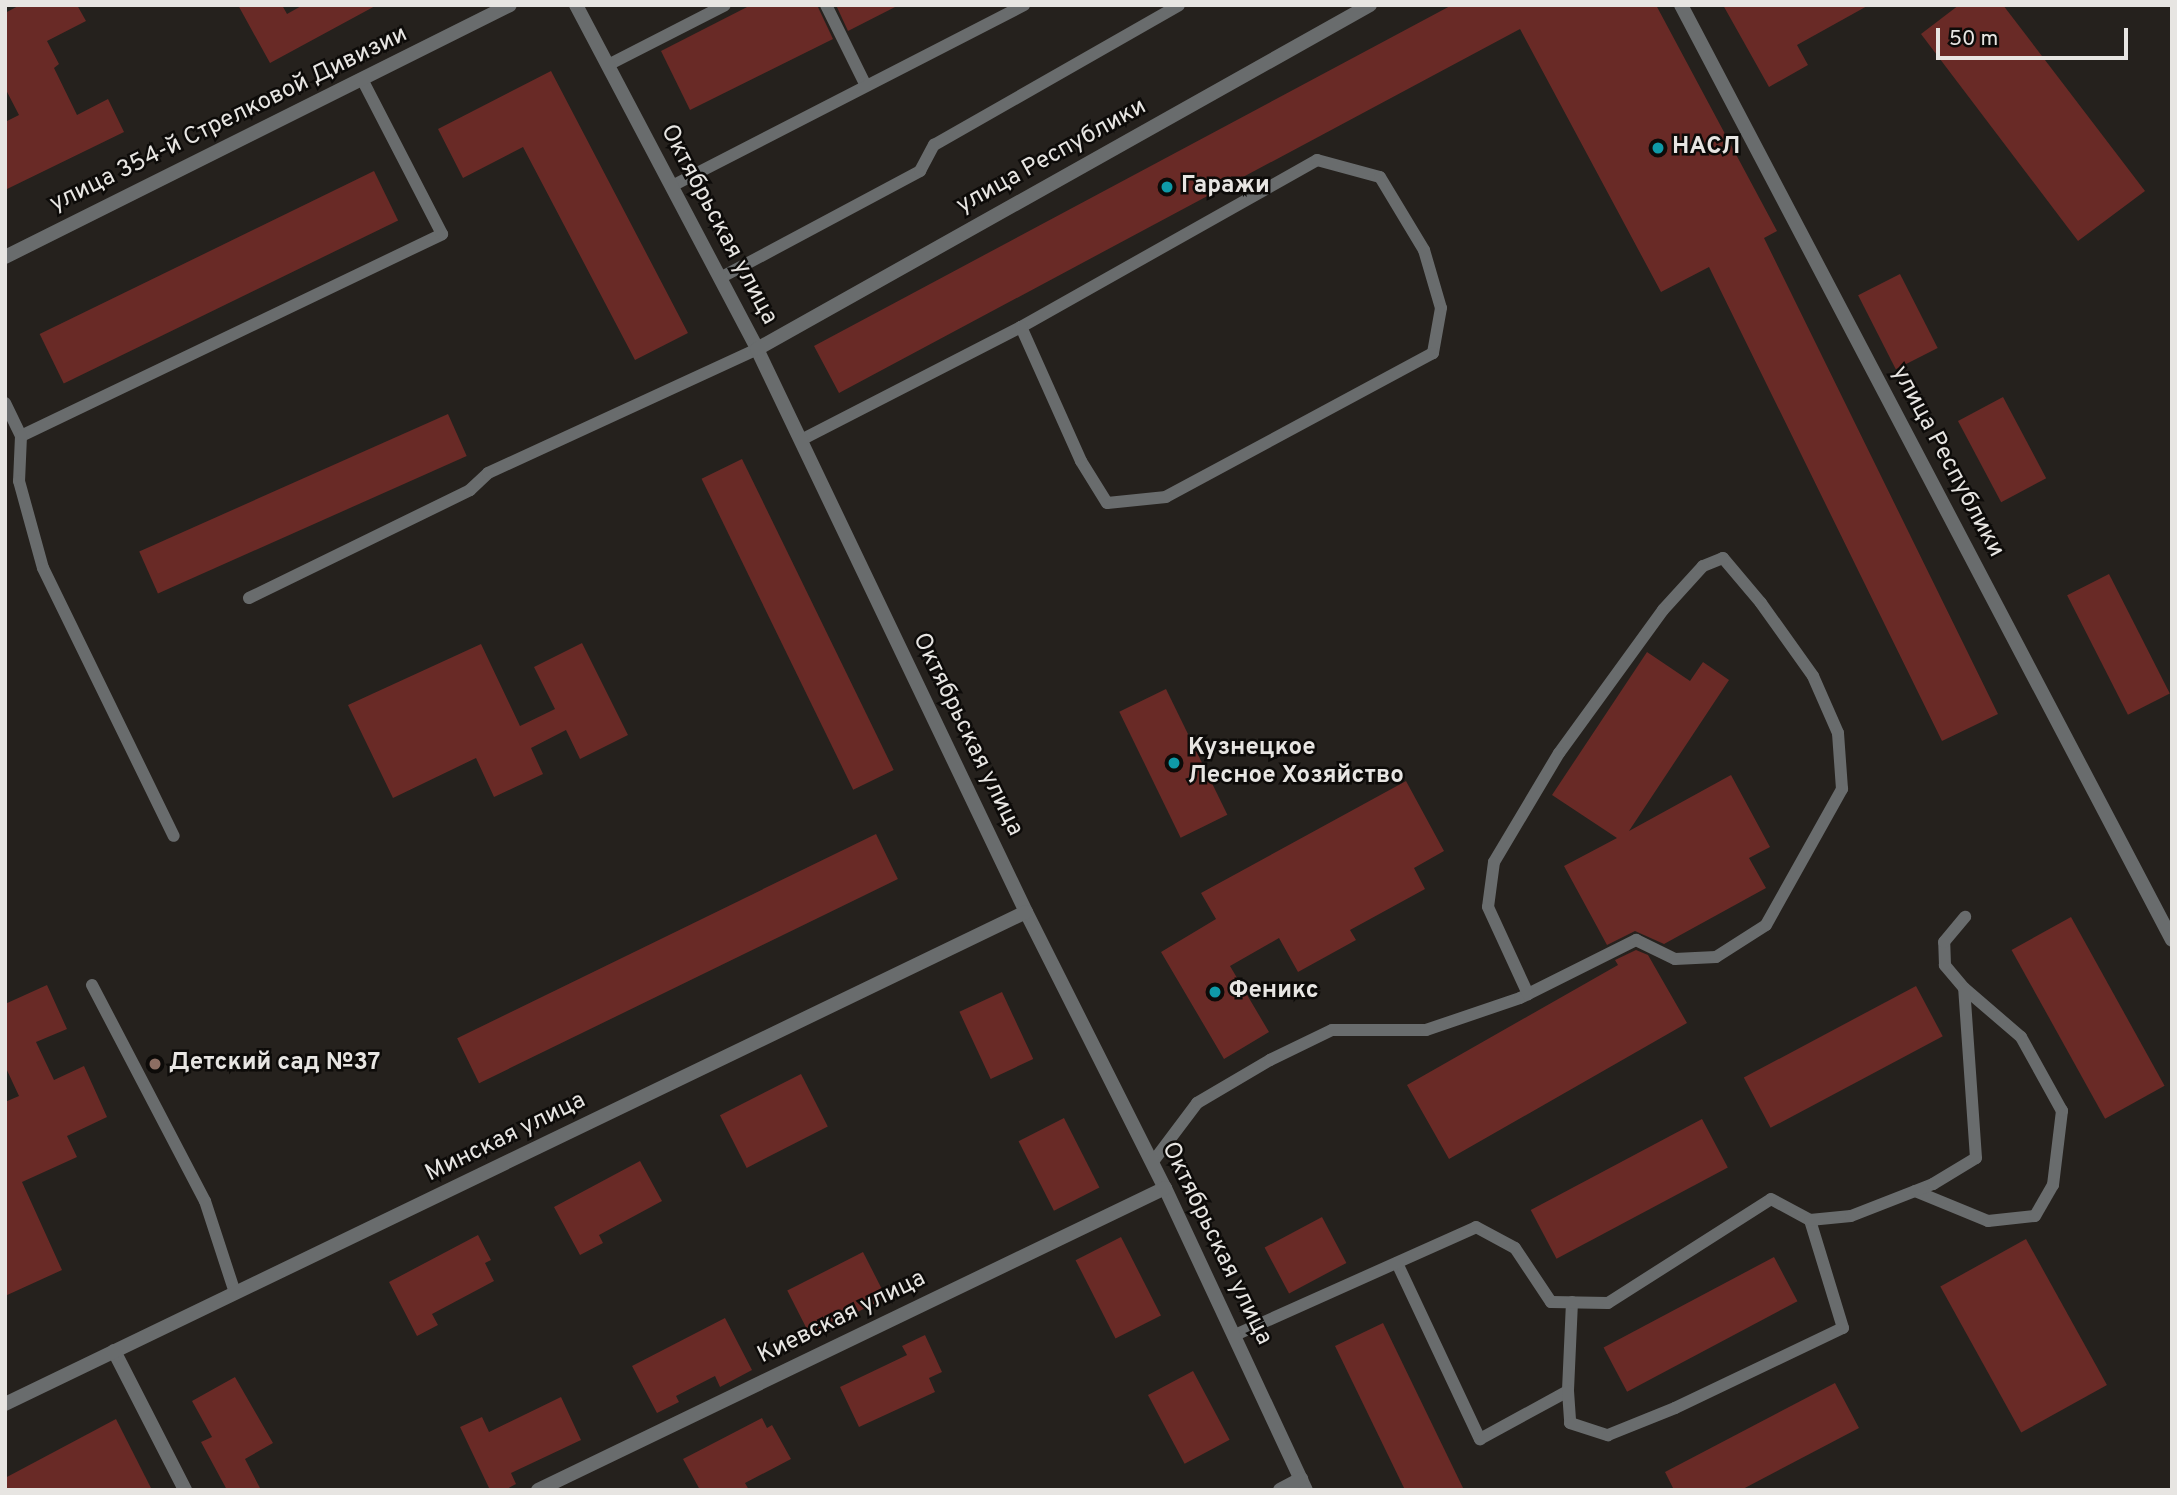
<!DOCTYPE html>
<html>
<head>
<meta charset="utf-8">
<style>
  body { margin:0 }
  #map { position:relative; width:2177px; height:1495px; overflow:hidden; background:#25211d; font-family:Overpass,sans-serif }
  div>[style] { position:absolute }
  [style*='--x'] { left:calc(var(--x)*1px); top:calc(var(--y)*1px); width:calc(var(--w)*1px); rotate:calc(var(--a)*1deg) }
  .building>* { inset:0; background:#692a26; transform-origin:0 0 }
  .lane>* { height:12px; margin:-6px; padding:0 6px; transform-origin:6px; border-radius:6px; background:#696c6d }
  .street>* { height:14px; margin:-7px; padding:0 7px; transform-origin:7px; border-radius:7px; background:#696c6d }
  .dots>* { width:19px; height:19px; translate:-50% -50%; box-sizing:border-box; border:4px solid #0d0b09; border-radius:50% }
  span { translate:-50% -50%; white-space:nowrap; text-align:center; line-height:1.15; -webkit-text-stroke:5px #0d0b09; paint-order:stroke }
  .street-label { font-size:24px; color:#e7e5e2 }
  .poi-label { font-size:24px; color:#e7e5e2; font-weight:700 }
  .left { translate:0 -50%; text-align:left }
  .frame { position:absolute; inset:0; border:7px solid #e7e5e2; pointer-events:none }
  .scale { position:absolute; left:1936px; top:28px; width:192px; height:32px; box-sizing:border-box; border:4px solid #e7e5e2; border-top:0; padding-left:9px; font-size:21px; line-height:24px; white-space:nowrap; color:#e7e5e2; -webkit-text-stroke:5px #0d0b09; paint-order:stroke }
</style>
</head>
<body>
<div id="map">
  <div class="building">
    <div style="clip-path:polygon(20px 5px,77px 5px,86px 21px,47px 41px,59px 64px,54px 68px,77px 115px,108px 99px,124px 132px,5px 190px,5px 122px,19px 115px,5px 88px,5px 13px)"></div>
    <div style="clip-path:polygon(238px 5px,282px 5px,287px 14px,303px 5px,377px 5px,270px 63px)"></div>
    <div style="clip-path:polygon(751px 5px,817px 5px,833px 39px,690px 110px,661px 51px)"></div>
    <div style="clip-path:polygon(836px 5px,899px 5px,848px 31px)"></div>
    <div style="clip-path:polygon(1452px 5px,1656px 5px,1777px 231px,1764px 238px,1998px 714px,1942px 741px,1709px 267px,1661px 292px,1520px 29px,839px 393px,814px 346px)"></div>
    <div style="clip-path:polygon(1723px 5px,1869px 5px,1797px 45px,1808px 65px,1769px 87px)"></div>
    <div style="clip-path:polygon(1959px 5px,2003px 5px,2145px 191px,2078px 241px,1921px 34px)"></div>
    <div style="clip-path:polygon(551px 71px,688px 333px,635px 360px,523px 147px,463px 178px,438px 129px)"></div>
    <div style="left:374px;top:171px;width:55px;height:372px;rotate:64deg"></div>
    <div style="left:1900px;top:274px;width:83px;height:47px;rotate:63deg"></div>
    <div style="left:2003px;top:397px;width:92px;height:51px;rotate:62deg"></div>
    <div style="left:448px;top:414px;width:46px;height:338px;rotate:66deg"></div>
    <div style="left:742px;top:459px;width:346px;height:45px;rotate:64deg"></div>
    <div style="left:2109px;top:574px;width:134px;height:47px;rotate:63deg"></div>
    <div style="clip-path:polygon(582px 643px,628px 735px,580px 759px,566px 730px,531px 748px,543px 774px,494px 797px,476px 758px,393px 798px,348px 705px,481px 644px,520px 726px,555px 709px,534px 667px)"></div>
    <div style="clip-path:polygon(1647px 652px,1690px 681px,1703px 662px,1729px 680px,1629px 831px,1731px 775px,1770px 847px,1749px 858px,1766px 888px,1664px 944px,1635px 931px,1607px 945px,1564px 866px,1617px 838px,1552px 795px)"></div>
    <div style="left:1166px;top:689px;width:140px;height:52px;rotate:64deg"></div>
    <div style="clip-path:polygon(1406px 781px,1444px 851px,1414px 868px,1425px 889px,1350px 930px,1356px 940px,1298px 972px,1279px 938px,1230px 966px,1269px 1032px,1224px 1059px,1161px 952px,1216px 919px,1201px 893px)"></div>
    <div style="left:876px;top:834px;width:50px;height:466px;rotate:64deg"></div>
    <div style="left:2071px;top:917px;width:193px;height:68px;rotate:61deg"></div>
    <div style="clip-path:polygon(1636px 950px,1648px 955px,1687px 1023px,1449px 1159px,1407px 1085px,1618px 965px,1615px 960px)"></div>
    <div style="clip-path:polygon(47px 985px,67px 1029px,36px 1042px,54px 1080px,84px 1066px,107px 1117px,67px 1136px,77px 1157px,22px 1182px,62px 1270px,5px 1296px,5px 1102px,19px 1096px,5px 1066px,5px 1004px)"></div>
    <div style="left:1916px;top:986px;width:57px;height:195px;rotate:62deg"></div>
    <div style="left:1002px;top:992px;width:74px;height:47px;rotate:65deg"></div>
    <div style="left:801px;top:1074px;width:59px;height:91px;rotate:63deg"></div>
    <div style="left:1064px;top:1118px;width:78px;height:51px;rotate:63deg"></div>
    <div style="left:1702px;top:1119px;width:55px;height:194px;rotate:62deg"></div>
    <div style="clip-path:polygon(640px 1161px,662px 1201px,599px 1235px,603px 1243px,580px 1255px,554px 1207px)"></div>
    <div style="left:1322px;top:1217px;width:52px;height:65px;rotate:62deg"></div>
    <div style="clip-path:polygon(478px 1235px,491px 1260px,485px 1263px,494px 1281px,432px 1314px,438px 1325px,417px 1336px,389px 1282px)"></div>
    <div style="left:1121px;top:1237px;width:88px;height:51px;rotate:63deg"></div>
    <div style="left:2026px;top:1239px;width:167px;height:98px;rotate:61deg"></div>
    <div style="left:863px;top:1252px;width:51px;height:85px;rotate:63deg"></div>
    <div style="left:1774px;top:1257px;width:50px;height:193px;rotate:62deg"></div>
    <div style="clip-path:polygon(725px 1318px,752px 1370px,720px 1387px,715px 1376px,676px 1396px,679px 1402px,657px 1413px,632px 1366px)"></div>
    <div style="clip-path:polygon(1383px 1323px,1464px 1490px,1405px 1490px,1335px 1346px)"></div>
    <div style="clip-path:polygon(925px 1335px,942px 1372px,929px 1378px,935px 1392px,859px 1427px,840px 1387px,907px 1355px,902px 1346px)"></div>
    <div style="left:1193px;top:1371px;width:78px;height:51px;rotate:62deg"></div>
    <div style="clip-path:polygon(235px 1377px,273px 1443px,245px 1459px,261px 1490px,227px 1490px,201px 1442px,212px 1437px,192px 1401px)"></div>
    <div style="clip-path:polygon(1835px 1383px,1859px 1428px,1741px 1490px,1674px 1490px,1665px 1472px)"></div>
    <div style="clip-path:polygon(561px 1397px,581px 1440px,511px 1473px,516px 1484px,505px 1490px,490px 1490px,460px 1427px,482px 1417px,489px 1432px)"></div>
    <div style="clip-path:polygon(762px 1418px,767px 1428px,772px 1425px,791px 1459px,745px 1483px,749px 1490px,700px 1490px,683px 1459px)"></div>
    <div style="clip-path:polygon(116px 1419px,152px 1490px,5px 1490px,5px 1478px)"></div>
  </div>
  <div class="lane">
    <div style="--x:826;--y:5;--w:90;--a:63.7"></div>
    <div style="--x:608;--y:65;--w:131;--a:-27.1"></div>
    <div style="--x:672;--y:186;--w:396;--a:-27.2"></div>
    <div style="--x:720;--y:278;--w:227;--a:-28.1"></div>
    <div style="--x:920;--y:171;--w:30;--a:-62"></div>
    <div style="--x:934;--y:145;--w:282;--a:-29.7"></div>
    <div style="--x:5;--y:403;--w:37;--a:64"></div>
    <div style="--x:21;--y:436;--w:467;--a:-25.6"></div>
    <div style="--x:442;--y:234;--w:174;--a:-117.3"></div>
    <div style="--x:21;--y:436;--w:45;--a:92.5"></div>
    <div style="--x:19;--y:481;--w:90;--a:74.6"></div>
    <div style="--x:43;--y:568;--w:298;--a:64"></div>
    <div style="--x:801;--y:440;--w:247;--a:-27.2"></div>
    <div style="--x:1021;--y:327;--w:340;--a:-29.4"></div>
    <div style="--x:1317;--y:160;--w:65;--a:15.1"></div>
    <div style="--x:1380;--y:177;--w:85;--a:58.9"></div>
    <div style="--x:1424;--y:250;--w:60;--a:73.7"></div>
    <div style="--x:1441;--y:308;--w:46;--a:100.1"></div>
    <div style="--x:1433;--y:353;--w:303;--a:151.7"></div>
    <div style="--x:1166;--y:497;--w:59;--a:174.2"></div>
    <div style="--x:1107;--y:503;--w:49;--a:-121.8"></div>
    <div style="--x:1081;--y:461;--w:147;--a:-114.1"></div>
    <div style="--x:249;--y:598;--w:246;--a:-26"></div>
    <div style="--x:470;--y:490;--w:25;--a:-43"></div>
    <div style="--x:488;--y:473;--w:296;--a:-24.7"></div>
    <div style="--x:92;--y:985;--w:244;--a:62.4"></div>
    <div style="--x:205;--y:1201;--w:97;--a:71.9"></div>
    <div style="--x:1152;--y:1163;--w:75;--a:-53.1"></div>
    <div style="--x:1197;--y:1103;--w:85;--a:-30.5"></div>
    <div style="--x:1270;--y:1060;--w:69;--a:-25.8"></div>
    <div style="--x:1332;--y:1030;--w:94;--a:0"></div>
    <div style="--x:1426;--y:1030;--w:99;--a:-18.8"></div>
    <div style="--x:1520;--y:998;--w:130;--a:-26.6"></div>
    <div style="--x:1636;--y:940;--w:43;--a:26"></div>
    <div style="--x:1675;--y:959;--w:41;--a:-2.8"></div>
    <div style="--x:1716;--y:957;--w:59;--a:-32.6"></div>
    <div style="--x:1766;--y:925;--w:156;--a:-60.8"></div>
    <div style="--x:1842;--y:789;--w:56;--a:-94.1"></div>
    <div style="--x:1838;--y:733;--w:62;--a:-113.7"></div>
    <div style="--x:1813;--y:676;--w:90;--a:-125.5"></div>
    <div style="--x:1761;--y:603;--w:59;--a:-130.2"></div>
    <div style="--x:1723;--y:558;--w:22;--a:158"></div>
    <div style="--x:1703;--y:566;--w:59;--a:132.3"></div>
    <div style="--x:1663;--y:610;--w:177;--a:126"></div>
    <div style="--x:1559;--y:753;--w:127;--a:120.8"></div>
    <div style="--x:1494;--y:862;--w:45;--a:97.6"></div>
    <div style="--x:1488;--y:907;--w:96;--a:65.3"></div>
    <div style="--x:1915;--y:1191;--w:79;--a:22.3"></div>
    <div style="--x:1988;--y:1221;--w:47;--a:-6.1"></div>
    <div style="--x:2035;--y:1216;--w:36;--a:-60"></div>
    <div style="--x:2053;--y:1185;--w:75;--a:-83.1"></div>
    <div style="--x:2062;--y:1111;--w:85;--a:-119"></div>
    <div style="--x:2021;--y:1037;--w:75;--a:-139.3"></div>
    <div style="--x:1964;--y:988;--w:30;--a:-130"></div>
    <div style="--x:1945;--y:965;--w:23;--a:-92"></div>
    <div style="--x:1944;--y:942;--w:33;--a:-50"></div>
    <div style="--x:1397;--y:1263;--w:195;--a:64.8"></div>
    <div style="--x:1480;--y:1439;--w:100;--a:-28.6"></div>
    <div style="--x:1572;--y:1302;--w:89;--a:92.6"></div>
    <div style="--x:1568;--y:1391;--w:32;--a:86"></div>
    <div style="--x:1570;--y:1423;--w:40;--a:18"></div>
    <div style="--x:1608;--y:1435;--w:72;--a:-21.9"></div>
    <div style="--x:1675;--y:1408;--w:186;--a:-25.5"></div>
    <div style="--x:1843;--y:1328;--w:113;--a:-107"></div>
    <div style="--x:1235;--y:1335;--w:264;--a:-24.1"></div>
    <div style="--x:1476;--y:1227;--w:44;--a:28.3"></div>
    <div style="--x:1515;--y:1248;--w:65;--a:56.3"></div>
    <div style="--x:1551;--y:1302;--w:57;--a:1"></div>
    <div style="--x:1608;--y:1303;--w:193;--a:-32.5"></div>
    <div style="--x:1771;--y:1199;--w:44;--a:28.3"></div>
    <div style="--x:1810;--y:1220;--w:41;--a:-5.6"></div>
    <div style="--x:1851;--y:1216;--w:88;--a:-21.3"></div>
    <div style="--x:1933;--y:1184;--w:50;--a:-31.2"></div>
    <div style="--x:1976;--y:1158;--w:170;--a:-94"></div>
  </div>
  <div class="street">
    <div style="--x:576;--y:5;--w:389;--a:62.2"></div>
    <div style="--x:757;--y:349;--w:624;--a:64.46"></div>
    <div style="--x:1026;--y:912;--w:309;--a:63.3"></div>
    <div style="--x:1165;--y:1188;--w:333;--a:65"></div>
    <div style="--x:1681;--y:5;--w:1056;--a:62.29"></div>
    <div style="--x:5;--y:257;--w:564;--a:-26.52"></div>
    <div style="--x:757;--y:349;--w:703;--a:-29.3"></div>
    <div style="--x:114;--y:1351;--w:156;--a:62.9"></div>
    <div style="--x:5;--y:1404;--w:1133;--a:-25.73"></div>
    <div style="--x:538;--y:1490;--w:696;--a:-25.72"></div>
    <div style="--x:1280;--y:1490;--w:24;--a:-28"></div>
  </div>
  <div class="dots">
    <div style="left:1658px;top:148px;background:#0f9aa8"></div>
    <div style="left:1167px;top:187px;background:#0f9aa8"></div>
    <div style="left:1174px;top:763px;background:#0f9aa8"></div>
    <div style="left:1215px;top:992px;background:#0f9aa8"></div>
    <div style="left:155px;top:1064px;background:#8d6e63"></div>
  </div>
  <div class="street-label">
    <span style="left:229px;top:120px;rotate:-26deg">улица 354-й Стрелковой Дивизии</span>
    <span style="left:1052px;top:157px;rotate:-29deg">улица Республики</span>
    <span style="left:718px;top:225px;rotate:62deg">Октябрьская улица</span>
    <span style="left:1947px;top:462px;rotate:62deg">улица Республики</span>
    <span style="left:967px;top:735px;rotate:64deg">Октябрьская улица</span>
    <span style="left:506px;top:1138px;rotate:-26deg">Минская улица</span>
    <span style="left:1216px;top:1244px;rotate:64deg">Октябрьская улица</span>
    <span style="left:842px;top:1318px;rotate:-26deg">Киевская улица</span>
  </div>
  <div class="poi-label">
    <span class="left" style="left:1672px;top:148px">НАСЛ</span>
    <span class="left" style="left:1181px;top:187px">Гаражи</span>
    <span class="left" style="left:1188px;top:763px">Кузнецкое<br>Лесное Хозяйство</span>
    <span class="left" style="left:1229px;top:992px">Феникс</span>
    <span class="left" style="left:169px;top:1064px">Детский сад №37</span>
  </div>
  <div class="frame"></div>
  <div class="scale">50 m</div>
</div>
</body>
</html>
